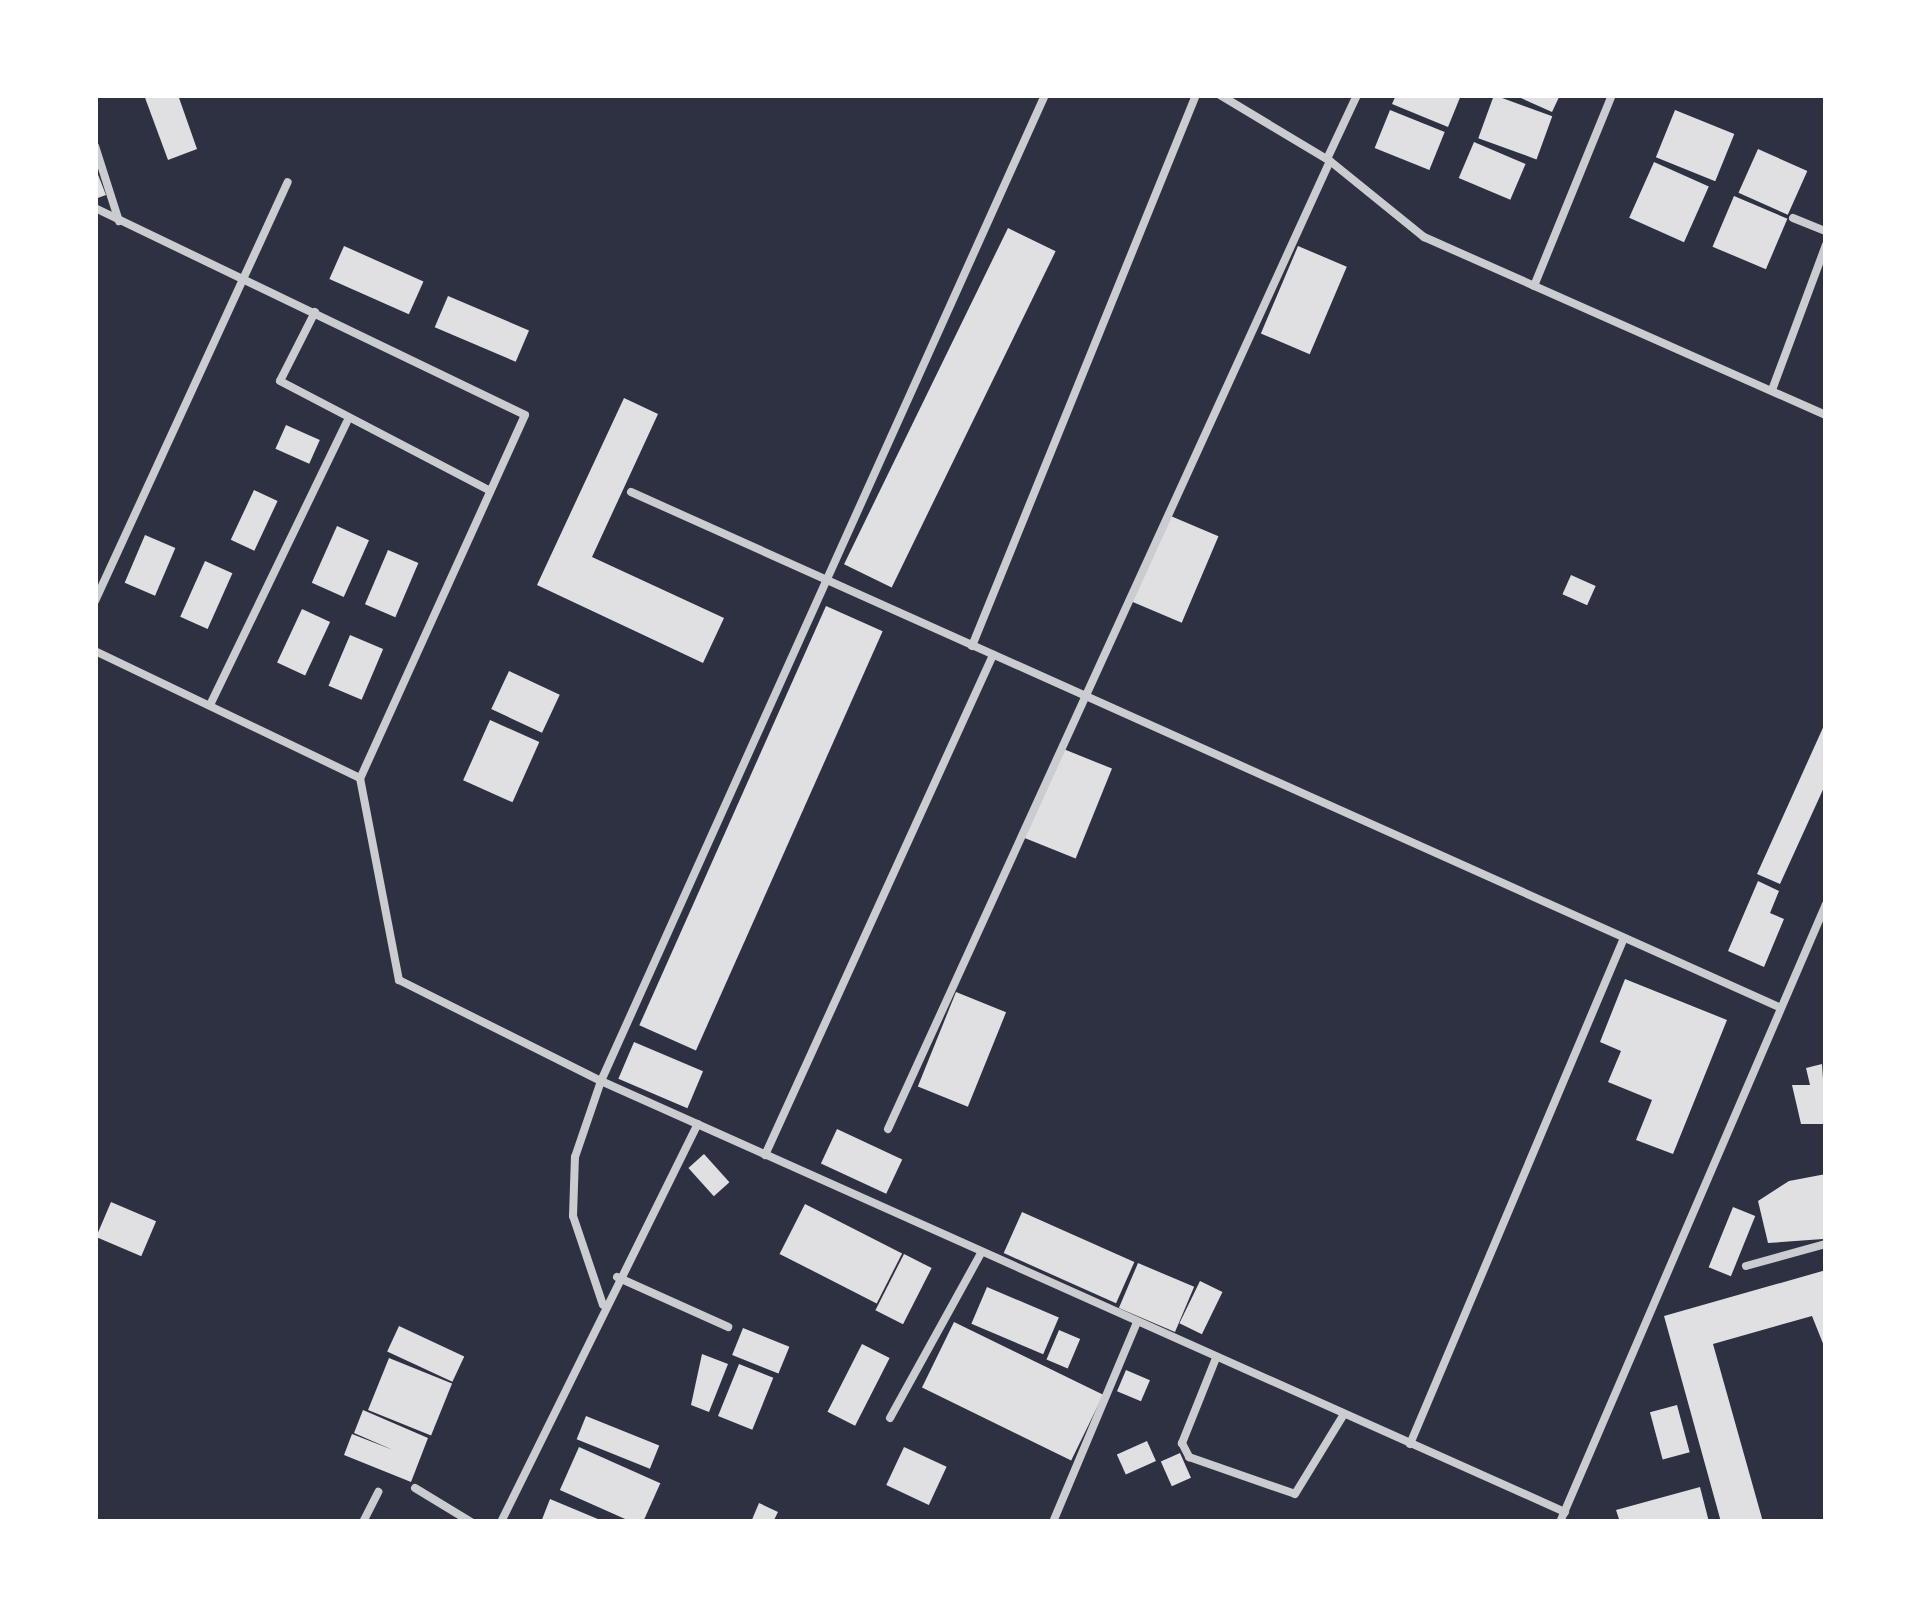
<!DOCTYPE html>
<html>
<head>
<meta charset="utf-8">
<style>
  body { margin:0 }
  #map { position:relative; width:1921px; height:1617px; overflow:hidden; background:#2d3142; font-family:"Archivo Narrow",sans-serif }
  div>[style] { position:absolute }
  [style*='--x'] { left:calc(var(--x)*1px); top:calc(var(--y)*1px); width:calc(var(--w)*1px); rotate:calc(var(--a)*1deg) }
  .building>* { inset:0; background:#e0e0e3; transform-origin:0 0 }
  .service>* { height:8px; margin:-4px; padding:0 4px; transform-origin:4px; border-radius:4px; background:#caccd0 }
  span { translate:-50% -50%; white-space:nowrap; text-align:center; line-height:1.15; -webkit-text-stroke:8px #fff; paint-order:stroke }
  .frame { position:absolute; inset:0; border:98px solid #fff; pointer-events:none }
</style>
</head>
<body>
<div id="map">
  <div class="building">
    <div style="clip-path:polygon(144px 95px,178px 95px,197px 149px,168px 160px)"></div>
    <div style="clip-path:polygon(1396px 95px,1461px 95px,1448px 127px,1392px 104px)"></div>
    <div style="left:1494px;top:95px;width:62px;height:46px;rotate:20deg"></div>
    <div style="clip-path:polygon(1514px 95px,1560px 95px,1552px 112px)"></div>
    <div style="left:1390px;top:110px;width:59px;height:41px;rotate:22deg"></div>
    <div style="left:1675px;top:110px;width:64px;height:51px;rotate:22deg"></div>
    <div style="left:1474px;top:142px;width:56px;height:39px;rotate:23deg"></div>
    <div style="left:1758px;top:149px;width:54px;height:48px;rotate:24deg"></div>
    <div style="left:1654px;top:162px;width:60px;height:61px;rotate:24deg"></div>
    <div style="clip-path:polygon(95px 167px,106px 195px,95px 199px)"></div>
    <div style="left:1734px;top:196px;width:58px;height:55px;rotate:23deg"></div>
    <div style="left:1008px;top:228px;width:53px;height:374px;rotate:26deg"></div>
    <div style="left:344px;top:246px;width:87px;height:36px;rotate:24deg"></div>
    <div style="left:1298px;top:246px;width:53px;height:95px;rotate:23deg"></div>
    <div style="left:448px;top:296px;width:88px;height:34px;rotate:23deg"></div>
    <div style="clip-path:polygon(624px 398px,658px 414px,592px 557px,724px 618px,703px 663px,537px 585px)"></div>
    <div style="left:286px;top:425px;width:37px;height:26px;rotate:24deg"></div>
    <div style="left:254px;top:490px;width:26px;height:55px;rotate:25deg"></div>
    <div style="left:1166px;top:514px;width:57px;height:94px;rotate:23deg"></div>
    <div style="left:337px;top:526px;width:35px;height:62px;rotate:24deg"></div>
    <div style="left:145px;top:535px;width:33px;height:52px;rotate:23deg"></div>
    <div style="left:388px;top:550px;width:33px;height:59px;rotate:23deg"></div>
    <div style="left:205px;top:561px;width:30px;height:61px;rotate:24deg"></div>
    <div style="left:1571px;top:575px;width:27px;height:21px;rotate:24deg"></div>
    <div style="left:826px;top:606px;width:62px;height:459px;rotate:24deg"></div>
    <div style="left:302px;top:609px;width:31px;height:59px;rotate:25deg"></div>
    <div style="left:350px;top:635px;width:36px;height:55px;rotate:23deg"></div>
    <div style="left:509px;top:671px;width:56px;height:42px;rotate:25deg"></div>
    <div style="left:490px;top:720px;width:54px;height:66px;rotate:24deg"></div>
    <div style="clip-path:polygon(1826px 721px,1826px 783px,1780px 884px,1757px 874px)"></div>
    <div style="left:1061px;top:748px;width:55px;height:97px;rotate:22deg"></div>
    <div style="clip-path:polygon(1758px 881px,1779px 891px,1770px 913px,1784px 919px,1764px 967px,1728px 951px)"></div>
    <div style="clip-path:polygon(1625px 979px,1727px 1020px,1673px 1154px,1636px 1140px,1652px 1100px,1608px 1082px,1621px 1051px,1600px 1042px)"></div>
    <div style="left:956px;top:992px;width:54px;height:102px;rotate:22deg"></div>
    <div style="left:634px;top:1042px;width:75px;height:40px;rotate:23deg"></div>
    <div style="clip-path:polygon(1822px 1064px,1826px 1124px,1801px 1124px,1792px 1085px,1810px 1085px,1806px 1068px)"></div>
    <div style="left:837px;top:1129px;width:72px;height:38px;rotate:25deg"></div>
    <div style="left:704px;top:1154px;width:38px;height:21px;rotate:48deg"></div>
    <div style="clip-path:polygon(1826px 1174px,1823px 1239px,1768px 1243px,1758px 1201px,1789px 1181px)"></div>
    <div style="left:111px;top:1202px;width:49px;height:38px;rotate:23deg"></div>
    <div style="left:805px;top:1204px;width:109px;height:56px;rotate:27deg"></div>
    <div style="left:1733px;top:1207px;width:24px;height:65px;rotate:22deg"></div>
    <div style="left:1022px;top:1212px;width:123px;height:45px;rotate:24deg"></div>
    <div style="left:904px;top:1254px;width:31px;height:63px;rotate:27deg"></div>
    <div style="left:1138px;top:1263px;width:61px;height:49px;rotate:23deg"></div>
    <div style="clip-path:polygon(1826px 1270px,1826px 1351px,1812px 1316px,1713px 1344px,1763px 1522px,1721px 1522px,1664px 1316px)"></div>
    <div style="left:1200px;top:1281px;width:25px;height:47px;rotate:26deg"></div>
    <div style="left:987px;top:1287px;width:78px;height:40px;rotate:23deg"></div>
    <div style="left:954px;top:1322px;width:166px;height:73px;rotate:26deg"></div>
    <div style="left:399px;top:1326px;width:72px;height:28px;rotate:25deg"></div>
    <div style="left:743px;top:1328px;width:50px;height:29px;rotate:22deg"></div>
    <div style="left:1059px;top:1330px;width:23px;height:32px;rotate:23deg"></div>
    <div style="left:862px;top:1344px;width:31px;height:76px;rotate:27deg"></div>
    <div style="clip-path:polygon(702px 1354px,728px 1364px,709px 1412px,691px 1405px)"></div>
    <div style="left:389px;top:1358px;width:68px;height:56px;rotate:22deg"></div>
    <div style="left:739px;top:1364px;width:37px;height:56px;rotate:22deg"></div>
    <div style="left:1126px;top:1370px;width:26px;height:23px;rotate:23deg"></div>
    <div style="left:1677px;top:1405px;width:49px;height:28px;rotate:75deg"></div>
    <div style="clip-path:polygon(363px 1410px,428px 1438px,411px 1482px,344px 1455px,352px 1434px,393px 1450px,354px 1433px)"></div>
    <div style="left:586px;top:1416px;width:79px;height:25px;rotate:22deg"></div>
    <div style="left:1147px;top:1441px;width:22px;height:33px;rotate:66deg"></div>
    <div style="left:579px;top:1447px;width:89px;height:47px;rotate:24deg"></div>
    <div style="left:904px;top:1447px;width:47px;height:42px;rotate:25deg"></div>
    <div style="left:1180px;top:1453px;width:27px;height:21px;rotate:66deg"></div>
    <div style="clip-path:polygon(1700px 1487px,1709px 1522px,1620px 1522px,1616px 1510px)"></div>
    <div style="clip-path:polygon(550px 1499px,605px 1522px,541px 1522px)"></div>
    <div style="clip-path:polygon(759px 1503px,778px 1512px,773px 1522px,751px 1522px)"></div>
  </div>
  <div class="service">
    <div style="--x:1220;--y:95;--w:128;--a:31"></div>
    <div style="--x:1330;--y:161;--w:121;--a:39"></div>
    <div style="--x:1424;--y:237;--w:440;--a:23.9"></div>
    <div style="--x:95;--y:146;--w:79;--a:72.3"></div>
    <div style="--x:1327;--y:159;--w:71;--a:-64.9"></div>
    <div style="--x:95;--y:208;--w:477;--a:25.7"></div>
    <div style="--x:525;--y:415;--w:399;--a:114.4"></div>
    <div style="--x:1793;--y:218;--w:35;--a:22"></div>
    <div style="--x:1534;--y:286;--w:206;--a:-67.8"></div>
    <div style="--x:315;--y:312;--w:77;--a:116.9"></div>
    <div style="--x:280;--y:381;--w:237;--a:27.6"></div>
    <div style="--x:1772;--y:390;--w:155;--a:-69.6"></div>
    <div style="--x:631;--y:492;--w:1256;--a:24.16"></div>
    <div style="--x:95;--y:601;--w:461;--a:-65.3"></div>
    <div style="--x:972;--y:646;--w:595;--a:-67.88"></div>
    <div style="--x:95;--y:651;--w:294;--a:25.6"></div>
    <div style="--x:360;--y:778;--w:206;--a:79.1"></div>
    <div style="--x:399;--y:980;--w:226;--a:26.6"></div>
    <div style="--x:601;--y:1081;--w:1056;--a:24.09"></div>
    <div style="--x:210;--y:705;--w:314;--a:-64.2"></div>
    <div style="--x:888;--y:1129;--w:1064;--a:-65.46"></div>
    <div style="--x:765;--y:1155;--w:550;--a:-65.49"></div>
    <div style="--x:1746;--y:1266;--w:83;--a:-15.4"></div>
    <div style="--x:617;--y:1277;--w:122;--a:24.2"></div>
    <div style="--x:603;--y:1305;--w:94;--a:-108.6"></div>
    <div style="--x:573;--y:1216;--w:59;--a:-88.1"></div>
    <div style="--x:575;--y:1157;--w:80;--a:-71.1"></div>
    <div style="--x:601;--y:1081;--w:1081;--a:-65.76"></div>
    <div style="--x:1216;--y:1358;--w:92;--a:111.8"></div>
    <div style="--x:1182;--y:1443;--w:16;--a:63"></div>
    <div style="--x:1189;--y:1457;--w:112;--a:19.2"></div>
    <div style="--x:1295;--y:1494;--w:94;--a:-58.5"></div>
    <div style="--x:890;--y:1418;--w:188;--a:-61.1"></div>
    <div style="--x:1410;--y:1444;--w:549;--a:-67.08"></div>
    <div style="--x:415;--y:1488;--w:66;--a:31.3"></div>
    <div style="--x:363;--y:1522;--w:34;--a:-63"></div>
    <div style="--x:501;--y:1522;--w:444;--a:-63.7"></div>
    <div style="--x:1053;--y:1522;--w:217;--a:-67.2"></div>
    <div style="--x:1560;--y:1522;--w:673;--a:-66.71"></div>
  </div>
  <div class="frame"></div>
</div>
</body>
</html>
